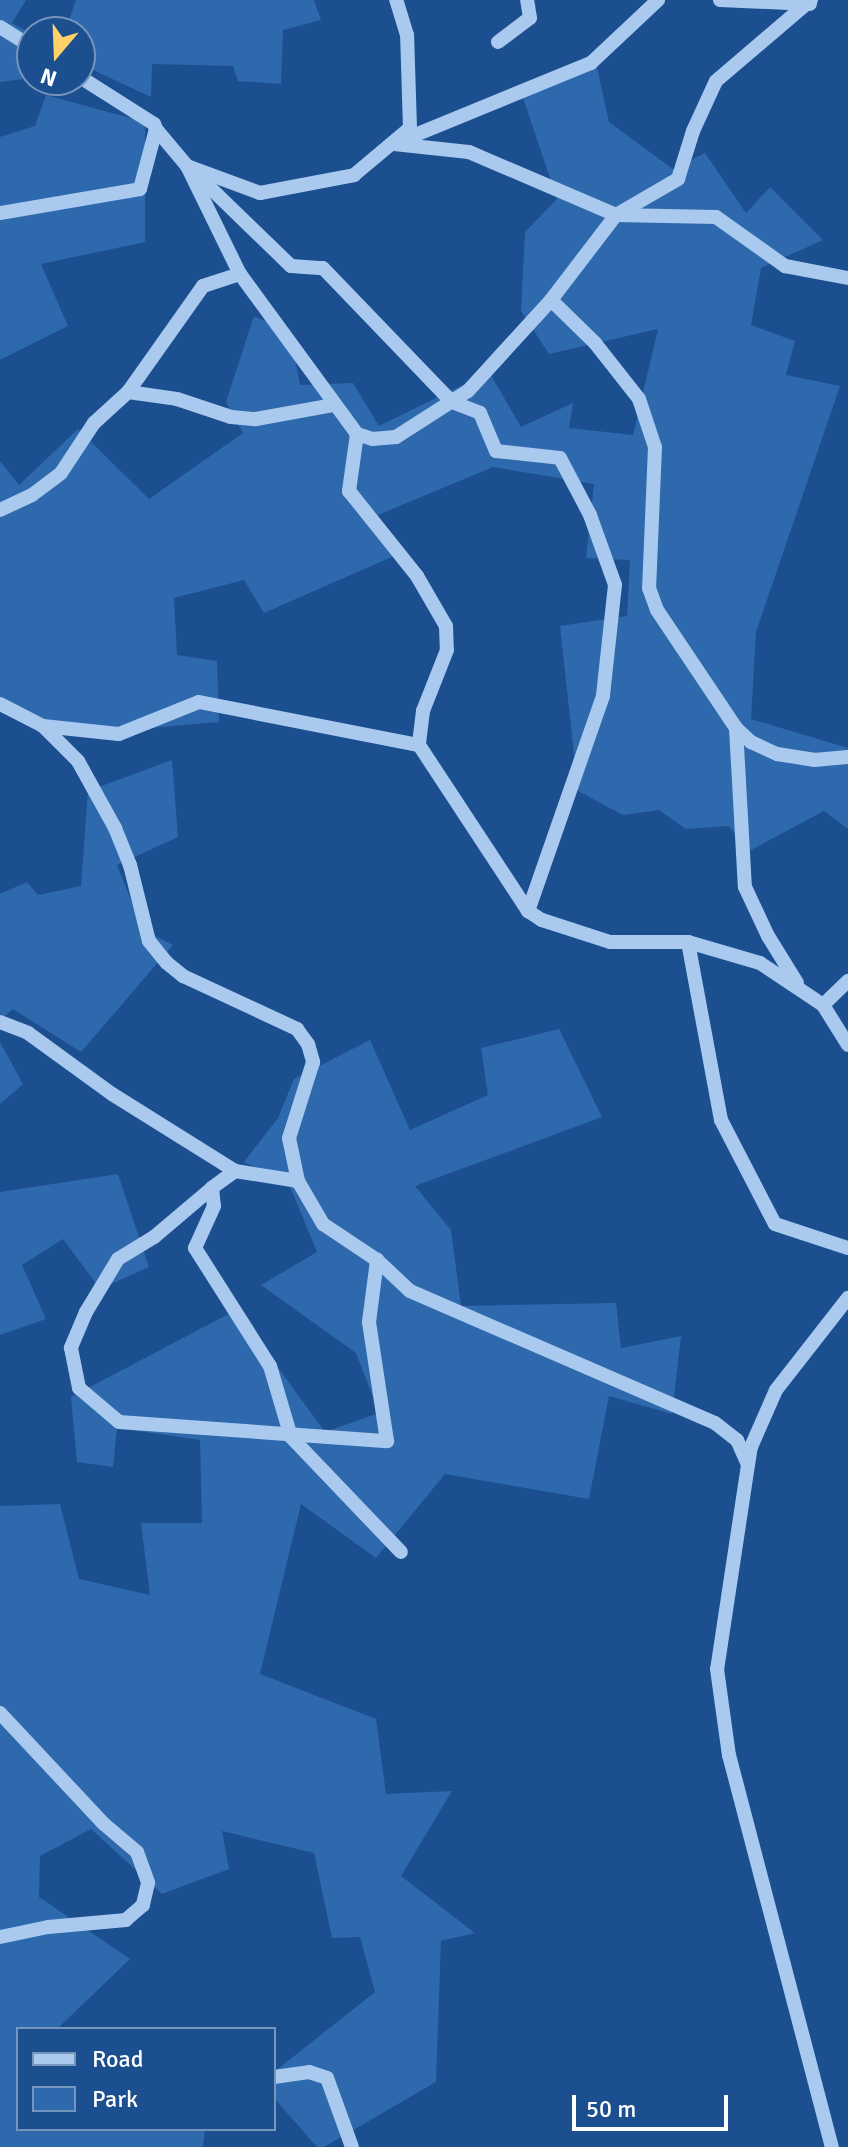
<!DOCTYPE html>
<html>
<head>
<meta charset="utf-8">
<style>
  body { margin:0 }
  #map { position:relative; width:848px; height:2147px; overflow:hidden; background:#1b4f8f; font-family:Signika,sans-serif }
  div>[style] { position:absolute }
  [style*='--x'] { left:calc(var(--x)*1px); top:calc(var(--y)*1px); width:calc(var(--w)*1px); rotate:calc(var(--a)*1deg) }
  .green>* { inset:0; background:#2e69ad }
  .minor>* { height:14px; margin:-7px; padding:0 7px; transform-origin:7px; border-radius:7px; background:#a9c9ee }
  span { translate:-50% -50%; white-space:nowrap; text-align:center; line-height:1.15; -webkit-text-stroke:7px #1b4f8f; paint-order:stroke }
  .legend { position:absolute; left:16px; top:2027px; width:260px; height:104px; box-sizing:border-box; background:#1b4f8f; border:2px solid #7695bc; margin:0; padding:10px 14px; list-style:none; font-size:24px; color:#fff }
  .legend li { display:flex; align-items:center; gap:16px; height:40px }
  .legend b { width:40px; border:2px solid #7695bc }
  .north { position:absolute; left:16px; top:16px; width:80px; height:80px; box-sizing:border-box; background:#1b4f8f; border:2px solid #7695bc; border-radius:50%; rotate:199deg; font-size:22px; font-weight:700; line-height:32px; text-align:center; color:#fff }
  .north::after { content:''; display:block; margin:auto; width:28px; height:36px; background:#ffd166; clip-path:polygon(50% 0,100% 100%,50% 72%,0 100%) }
  .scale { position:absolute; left:572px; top:2095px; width:156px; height:36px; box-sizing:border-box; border:4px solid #fff; border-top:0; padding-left:10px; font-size:24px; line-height:28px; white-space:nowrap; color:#fff; -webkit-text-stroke:6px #1b4f8f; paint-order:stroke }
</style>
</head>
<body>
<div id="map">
  <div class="green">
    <div style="clip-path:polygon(0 0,26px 0,12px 23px,32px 34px,30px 78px,0 82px)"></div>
    <div style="clip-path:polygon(76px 0,314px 0,321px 20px,283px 30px,281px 84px,238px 81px,233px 66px,152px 64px,151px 97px,80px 64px,80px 32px,65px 32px)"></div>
    <div style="clip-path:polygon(596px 63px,609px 122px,673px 169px,705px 153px,746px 213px,770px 187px,823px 240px,761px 268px,751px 325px,795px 341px,786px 375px,840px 386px,756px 632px,751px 719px,848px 748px,848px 829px,824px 811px,751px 850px,728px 826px,686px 829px,659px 810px,623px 815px,578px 791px,560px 626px,627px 616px,630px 560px,586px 558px,594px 484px,493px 467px,366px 520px,394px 556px,264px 613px,244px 580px,174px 598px,177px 655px,217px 661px,219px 722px,78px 734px,0 704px,0 461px,19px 485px,78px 429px,149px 499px,243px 433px,226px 402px,254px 316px,290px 332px,300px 385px,353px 383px,379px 426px,489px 372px,521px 427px,573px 403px,569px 428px,633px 435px,658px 329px,549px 354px,521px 311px,525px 232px,557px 199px,521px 92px)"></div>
    <div style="clip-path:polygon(46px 95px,145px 122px,145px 242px,41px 264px,68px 326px,0 360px,0 137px,35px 126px)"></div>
    <div style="clip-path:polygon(172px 760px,178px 837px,117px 865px,143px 930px,173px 945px,81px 1052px,13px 1009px,0 1020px,0 894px,27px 882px,38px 895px,81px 886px,88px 791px)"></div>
    <div style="clip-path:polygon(559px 1029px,602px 1117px,415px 1186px,451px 1230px,461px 1306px,616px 1303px,621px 1348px,681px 1336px,672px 1414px,609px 1396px,589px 1499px,445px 1474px,376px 1558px,301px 1504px,260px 1674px,376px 1719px,386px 1794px,452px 1791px,401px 1876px,475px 1933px,441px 1941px,436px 2082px,324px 2147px,317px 2147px,274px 2098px,274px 2072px,375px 1992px,360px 1937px,332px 1938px,314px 1853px,222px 1831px,229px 1869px,162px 1894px,91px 1829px,40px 1856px,39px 1897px,130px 1959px,57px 2029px,18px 2029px,18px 2129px,205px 2129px,203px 2147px,0 2147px,0 1506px,60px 1504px,79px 1579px,150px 1595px,141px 1523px,202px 1523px,200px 1440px,117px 1428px,113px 1467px,77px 1462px,71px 1397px,236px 1310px,325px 1432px,379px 1413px,356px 1353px,261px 1285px,317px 1252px,289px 1184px,244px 1162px,278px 1118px,294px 1079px,370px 1040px,410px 1130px,488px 1095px,481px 1048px)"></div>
    <div style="clip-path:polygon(0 1042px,23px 1084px,0 1104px)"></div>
    <div style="clip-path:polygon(118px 1174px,149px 1267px,100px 1289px,63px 1239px,22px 1265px,46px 1319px,0 1335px,0 1192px)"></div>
  </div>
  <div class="minor">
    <div style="--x:720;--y:0;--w:90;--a:2.5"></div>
    <div style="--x:0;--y:27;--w:38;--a:32"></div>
    <div style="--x:498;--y:42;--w:40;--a:-37"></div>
    <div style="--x:530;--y:18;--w:18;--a:-99"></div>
    <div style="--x:80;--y:77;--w:88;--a:32.4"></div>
    <div style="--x:154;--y:124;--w:5;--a:68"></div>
    <div style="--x:403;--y:140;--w:203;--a:-22.3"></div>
    <div style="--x:591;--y:63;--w:92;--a:-43.2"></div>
    <div style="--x:394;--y:144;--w:75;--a:6.1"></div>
    <div style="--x:469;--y:152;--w:160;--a:23.2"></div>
    <div style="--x:616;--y:215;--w:100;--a:1.1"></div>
    <div style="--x:716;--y:217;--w:85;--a:35.4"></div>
    <div style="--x:785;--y:266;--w:64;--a:10.8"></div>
    <div style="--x:187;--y:166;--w:120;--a:63.9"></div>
    <div style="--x:240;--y:274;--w:198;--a:53.8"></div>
    <div style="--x:357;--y:434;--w:58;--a:98"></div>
    <div style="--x:349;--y:491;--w:109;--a:51.3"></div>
    <div style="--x:417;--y:576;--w:58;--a:59.9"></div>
    <div style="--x:446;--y:626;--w:24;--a:88"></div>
    <div style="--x:447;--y:650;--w:66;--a:111.5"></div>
    <div style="--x:423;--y:711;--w:34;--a:97"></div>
    <div style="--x:419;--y:745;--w:199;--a:56.7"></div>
    <div style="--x:528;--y:911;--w:17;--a:33"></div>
    <div style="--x:542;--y:920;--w:71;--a:17.9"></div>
    <div style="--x:610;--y:942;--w:78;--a:0"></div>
    <div style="--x:688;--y:942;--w:75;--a:16.3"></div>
    <div style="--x:760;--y:963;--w:76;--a:33.7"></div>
    <div style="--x:823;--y:1005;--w:47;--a:58"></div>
    <div style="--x:196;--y:174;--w:132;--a:44.1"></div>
    <div style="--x:291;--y:266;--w:32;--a:4"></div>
    <div style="--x:323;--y:268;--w:186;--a:46.1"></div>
    <div style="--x:452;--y:402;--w:30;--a:21"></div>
    <div style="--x:480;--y:413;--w:41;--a:67.2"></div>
    <div style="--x:496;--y:451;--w:64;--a:6.2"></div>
    <div style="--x:560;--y:458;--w:64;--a:62.2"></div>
    <div style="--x:590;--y:515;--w:74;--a:70.3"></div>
    <div style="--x:615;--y:585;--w:112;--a:96.2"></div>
    <div style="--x:603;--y:696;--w:228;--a:109.2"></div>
    <div style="--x:0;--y:213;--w:142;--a:-9.7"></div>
    <div style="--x:140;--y:189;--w:62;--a:-75.1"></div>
    <div style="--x:156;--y:129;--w:48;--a:50"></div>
    <div style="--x:187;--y:166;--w:78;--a:20.3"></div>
    <div style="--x:260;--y:193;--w:96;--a:-10.8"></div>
    <div style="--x:354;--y:175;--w:73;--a:-40"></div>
    <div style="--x:410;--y:128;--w:93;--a:-91.8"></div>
    <div style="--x:407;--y:35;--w:37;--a:-107"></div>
    <div style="--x:551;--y:300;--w:62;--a:44.3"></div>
    <div style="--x:595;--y:343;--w:71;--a:51.8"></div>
    <div style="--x:639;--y:399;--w:51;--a:71.6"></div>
    <div style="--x:655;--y:447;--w:141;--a:92.4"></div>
    <div style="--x:649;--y:588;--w:23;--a:70"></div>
    <div style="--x:657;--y:610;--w:142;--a:56.2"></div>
    <div style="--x:736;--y:728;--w:21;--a:43"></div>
    <div style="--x:751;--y:742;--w:29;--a:25"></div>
    <div style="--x:777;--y:754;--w:37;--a:9"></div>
    <div style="--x:814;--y:760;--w:34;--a:-5"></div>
    <div style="--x:128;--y:392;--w:49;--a:8.1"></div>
    <div style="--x:177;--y:399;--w:57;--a:18.4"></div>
    <div style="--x:231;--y:417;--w:25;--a:5"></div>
    <div style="--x:256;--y:419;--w:78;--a:-10.3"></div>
    <div style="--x:357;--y:434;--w:16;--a:18"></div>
    <div style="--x:372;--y:439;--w:24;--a:-5"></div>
    <div style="--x:396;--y:437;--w:85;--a:-32.6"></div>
    <div style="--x:468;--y:391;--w:123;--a:-47.6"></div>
    <div style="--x:551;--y:300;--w:107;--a:-52.6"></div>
    <div style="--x:616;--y:215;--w:72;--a:-30.1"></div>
    <div style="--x:678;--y:179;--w:50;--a:-72.6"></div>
    <div style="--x:693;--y:131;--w:55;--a:-65.3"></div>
    <div style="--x:716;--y:81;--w:125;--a:-40.5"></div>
    <div style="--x:0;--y:510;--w:35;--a:-25"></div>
    <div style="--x:32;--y:495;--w:36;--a:-37"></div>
    <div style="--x:61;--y:473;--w:60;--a:-56.6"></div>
    <div style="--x:94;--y:423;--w:46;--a:-42.4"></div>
    <div style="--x:128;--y:392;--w:130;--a:-54.7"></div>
    <div style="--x:203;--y:286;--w:39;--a:-18"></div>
    <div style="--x:0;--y:704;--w:48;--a:27.1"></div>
    <div style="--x:43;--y:726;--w:49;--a:45"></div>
    <div style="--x:78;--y:761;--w:77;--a:61.1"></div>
    <div style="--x:115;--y:828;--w:40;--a:68"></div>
    <div style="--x:130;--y:865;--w:78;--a:76"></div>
    <div style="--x:149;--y:941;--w:28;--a:51"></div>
    <div style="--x:167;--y:963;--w:21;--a:39"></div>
    <div style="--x:183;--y:976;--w:126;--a:24.9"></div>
    <div style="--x:297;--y:1029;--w:19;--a:54"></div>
    <div style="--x:308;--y:1044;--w:19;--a:74"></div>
    <div style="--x:313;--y:1062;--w:80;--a:107.5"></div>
    <div style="--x:289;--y:1138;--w:44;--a:78.2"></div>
    <div style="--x:298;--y:1181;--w:50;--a:59.8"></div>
    <div style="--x:323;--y:1224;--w:65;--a:33.7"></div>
    <div style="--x:377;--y:1260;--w:45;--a:43.2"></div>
    <div style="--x:410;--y:1291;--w:332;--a:23.4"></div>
    <div style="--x:715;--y:1423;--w:28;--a:38"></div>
    <div style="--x:737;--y:1440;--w:27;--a:66"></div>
    <div style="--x:748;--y:1465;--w:206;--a:98.6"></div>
    <div style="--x:717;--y:1669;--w:87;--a:82.1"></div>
    <div style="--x:729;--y:1755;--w:405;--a:75.3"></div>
    <div style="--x:43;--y:726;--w:76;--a:6"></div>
    <div style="--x:119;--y:734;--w:86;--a:-21.8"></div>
    <div style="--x:199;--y:702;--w:224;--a:11.1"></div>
    <div style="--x:736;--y:728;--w:159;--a:86.8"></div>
    <div style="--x:745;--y:887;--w:54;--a:64.9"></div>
    <div style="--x:768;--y:936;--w:55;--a:58.3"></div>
    <div style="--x:688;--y:942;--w:181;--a:79.5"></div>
    <div style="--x:721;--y:1120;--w:117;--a:62.6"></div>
    <div style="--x:775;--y:1224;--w:77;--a:18.2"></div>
    <div style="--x:823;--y:1005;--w:35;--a:-44"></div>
    <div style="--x:0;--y:1022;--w:30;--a:21"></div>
    <div style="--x:28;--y:1033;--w:104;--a:36"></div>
    <div style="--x:112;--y:1094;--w:145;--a:32"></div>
    <div style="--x:235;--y:1171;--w:64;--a:9"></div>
    <div style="--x:235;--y:1171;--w:29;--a:144"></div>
    <div style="--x:212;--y:1188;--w:18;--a:84"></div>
    <div style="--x:214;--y:1206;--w:46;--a:114.3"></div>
    <div style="--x:195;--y:1248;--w:140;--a:57.6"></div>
    <div style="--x:270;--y:1366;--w:74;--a:73.5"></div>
    <div style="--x:291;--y:1437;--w:159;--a:46.3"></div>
    <div style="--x:212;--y:1188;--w:76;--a:139.8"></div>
    <div style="--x:154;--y:1237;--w:42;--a:148.6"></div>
    <div style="--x:118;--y:1259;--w:62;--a:121.1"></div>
    <div style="--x:86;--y:1312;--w:39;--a:113"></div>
    <div style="--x:71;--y:1348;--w:41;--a:78.7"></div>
    <div style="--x:79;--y:1388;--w:52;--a:40.4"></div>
    <div style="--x:119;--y:1422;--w:269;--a:4.1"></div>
    <div style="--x:387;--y:1441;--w:120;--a:-98.6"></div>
    <div style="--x:369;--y:1322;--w:63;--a:-82.6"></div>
    <div style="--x:748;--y:1465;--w:18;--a:-81"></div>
    <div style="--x:751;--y:1447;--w:62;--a:-66.3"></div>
    <div style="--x:776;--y:1390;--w:117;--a:-52"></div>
    <div style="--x:0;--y:1713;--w:152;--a:46.9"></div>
    <div style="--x:104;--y:1824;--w:43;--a:40.3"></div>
    <div style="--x:137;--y:1852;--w:33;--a:70"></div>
    <div style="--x:148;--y:1883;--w:23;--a:103"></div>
    <div style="--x:143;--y:1905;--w:23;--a:139"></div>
    <div style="--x:126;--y:1920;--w:78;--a:174.9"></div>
    <div style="--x:48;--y:1927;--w:49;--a:168.2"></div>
    <div style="--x:274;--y:2077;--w:35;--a:-8"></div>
    <div style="--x:309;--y:2072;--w:19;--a:18"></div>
    <div style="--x:327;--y:2078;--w:73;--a:70.1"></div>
  </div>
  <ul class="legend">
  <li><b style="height:10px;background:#a9c9ee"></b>Road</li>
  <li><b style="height:22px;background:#2e69ad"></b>Park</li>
  </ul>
  <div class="north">N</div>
  <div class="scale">50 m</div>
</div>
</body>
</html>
